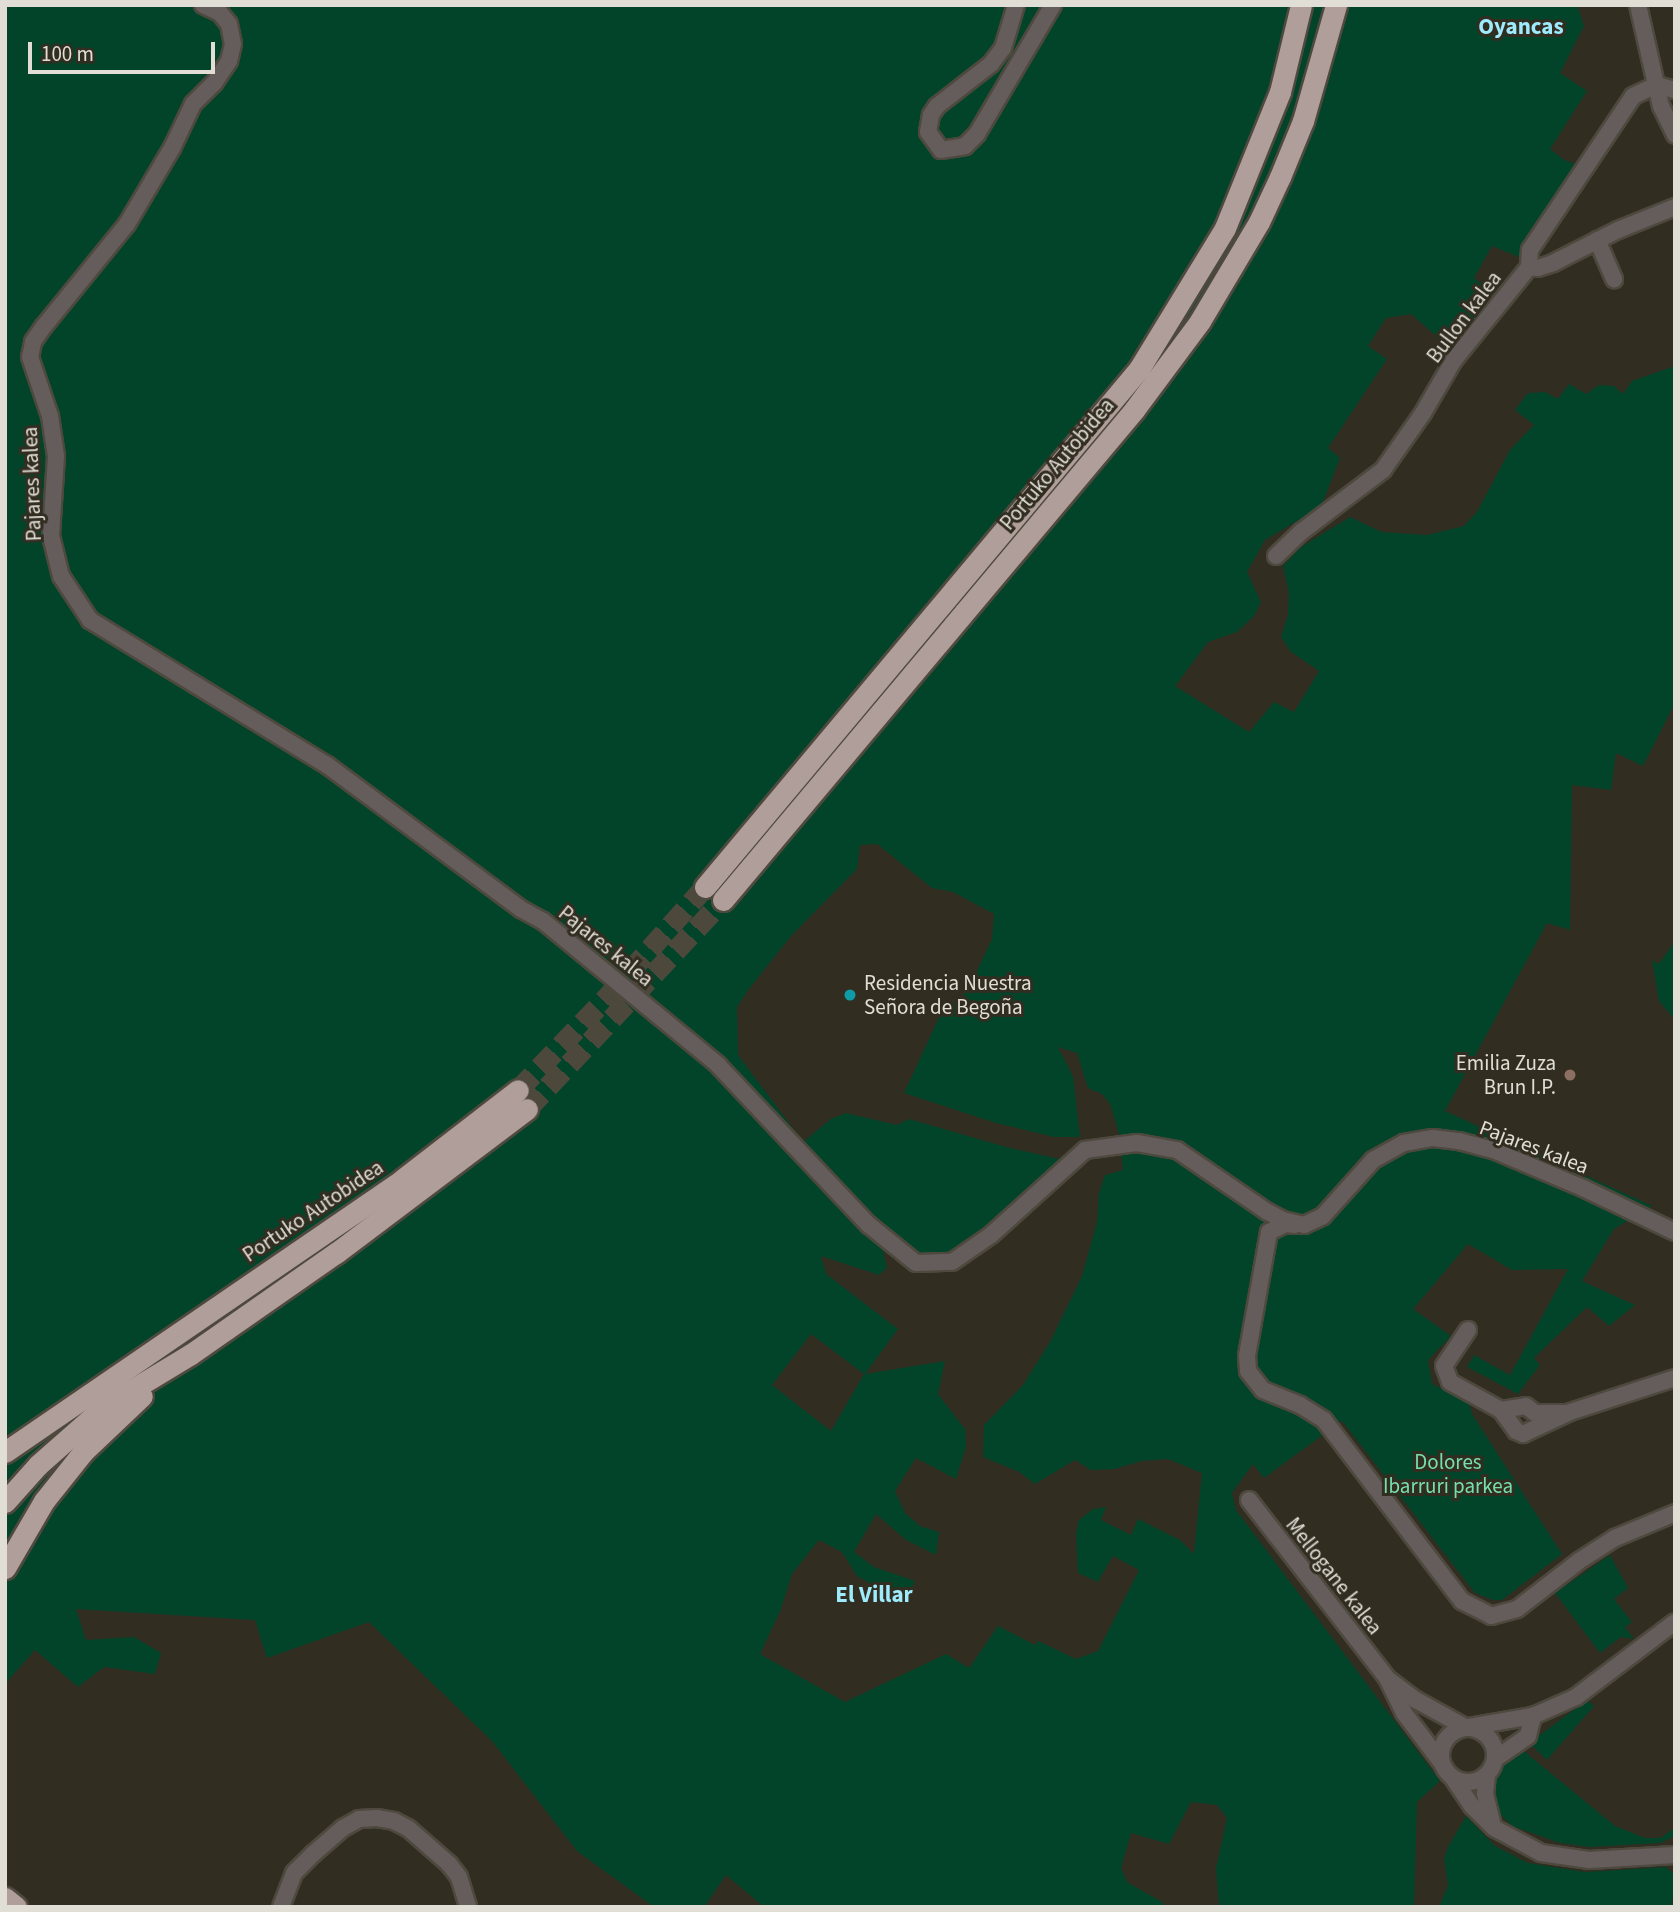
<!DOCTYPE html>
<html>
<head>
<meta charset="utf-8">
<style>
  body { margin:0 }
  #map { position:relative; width:1680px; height:1912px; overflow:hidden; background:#322d21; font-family:"Source Sans 3",sans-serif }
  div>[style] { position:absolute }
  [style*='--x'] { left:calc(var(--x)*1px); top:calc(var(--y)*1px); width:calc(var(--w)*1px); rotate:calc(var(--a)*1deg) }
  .green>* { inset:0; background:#02442a }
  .highway-tunnel>* { height:21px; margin-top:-10.5px; transform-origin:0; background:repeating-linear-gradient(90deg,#4c483c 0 21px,transparent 0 31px) }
  .roads { filter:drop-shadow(2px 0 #4e493e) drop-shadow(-2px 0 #4e493e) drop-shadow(0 2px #4e493e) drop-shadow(0 -2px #4e493e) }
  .street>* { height:16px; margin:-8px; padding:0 8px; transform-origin:8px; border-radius:8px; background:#655d5c }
  .street>.ring { margin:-8px; padding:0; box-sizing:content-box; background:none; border:16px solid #655d5c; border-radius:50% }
  .highway>* { height:21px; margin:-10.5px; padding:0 10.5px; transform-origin:10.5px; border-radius:10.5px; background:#b09e9a }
  .dots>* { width:19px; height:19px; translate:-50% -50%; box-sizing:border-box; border:4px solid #322d21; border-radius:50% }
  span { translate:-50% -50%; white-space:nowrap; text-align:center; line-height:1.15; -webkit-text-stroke:6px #322d21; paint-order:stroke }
  .street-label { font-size:21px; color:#e1ded6 }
  .poi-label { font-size:21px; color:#e1ded6 }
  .left { translate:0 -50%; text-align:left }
  .right { translate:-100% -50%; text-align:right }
  .park-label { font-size:21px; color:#76e0ab }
  .neighbourhood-label { font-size:23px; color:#9debfc; font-weight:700 }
  .frame { position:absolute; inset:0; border:7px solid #e1ded6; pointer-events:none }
  .scale { position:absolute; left:28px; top:42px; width:187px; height:32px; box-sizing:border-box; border:4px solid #e1ded6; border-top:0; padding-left:9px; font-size:21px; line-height:24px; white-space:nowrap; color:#e1ded6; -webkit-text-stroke:5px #322d21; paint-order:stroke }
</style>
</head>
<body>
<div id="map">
  <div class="green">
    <div style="clip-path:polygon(evenodd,5px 5px,1577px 5px,1584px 26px,1560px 73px,1587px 91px,1550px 149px,1564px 160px,1579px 165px,1519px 257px,1492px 246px,1474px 278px,1494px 293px,1450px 348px,1411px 314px,1386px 318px,1368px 346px,1387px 359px,1328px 448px,1340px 458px,1321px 507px,1265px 540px,1247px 572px,1261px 602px,1254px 616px,1237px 632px,1208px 642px,1175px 686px,1249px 732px,1274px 702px,1294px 712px,1319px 671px,1291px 652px,1281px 637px,1288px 615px,1289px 593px,1283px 566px,1301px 547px,1350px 517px,1382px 532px,1427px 535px,1464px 526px,1477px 512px,1510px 450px,1534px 425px,1515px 410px,1528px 393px,1545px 392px,1558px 399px,1569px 384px,1586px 394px,1599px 385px,1614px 386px,1623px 394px,1632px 381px,1675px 366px,1675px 703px,1643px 766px,1616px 753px,1611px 790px,1572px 785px,1570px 930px,1547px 923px,1445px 1111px,1652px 1206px,1614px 1229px,1582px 1281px,1635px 1305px,1609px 1326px,1587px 1307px,1534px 1358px,1540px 1365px,1518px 1394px,1467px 1367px,1474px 1355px,1510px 1375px,1568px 1269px,1512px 1270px,1468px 1244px,1413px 1309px,1451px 1336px,1428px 1360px,1432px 1384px,1469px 1402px,1472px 1414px,1562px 1554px,1502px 1600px,1493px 1600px,1475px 1593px,1342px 1421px,1264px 1478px,1253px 1464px,1232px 1493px,1236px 1510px,1440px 1781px,1417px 1802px,1414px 1907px,1219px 1907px,1216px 1868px,1227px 1818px,1217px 1805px,1191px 1802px,1169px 1844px,1131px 1833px,1121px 1868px,1127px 1882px,1162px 1902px,1164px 1907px,764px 1907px,726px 1875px,704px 1907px,654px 1907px,577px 1851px,492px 1741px,369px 1622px,267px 1658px,255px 1620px,76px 1609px,86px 1640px,134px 1637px,161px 1653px,155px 1674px,104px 1667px,78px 1687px,35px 1650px,5px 1684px,5px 5px,877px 844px,932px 888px,953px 892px,994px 914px,992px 939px,974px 977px,962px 998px,942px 1011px,904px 1093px,996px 1123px,1054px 1137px,1080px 1137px,1073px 1076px,1058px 1047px,1077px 1053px,1088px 1088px,1102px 1094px,1110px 1104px,1119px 1134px,1123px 1170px,1105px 1175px,1099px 1193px,1097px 1222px,1082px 1276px,1050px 1342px,1023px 1385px,984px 1425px,983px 1457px,1019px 1472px,1035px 1484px,1075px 1460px,1091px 1470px,1115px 1469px,1141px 1461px,1168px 1459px,1202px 1473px,1194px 1554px,1180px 1540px,1138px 1519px,1131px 1535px,1101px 1520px,1106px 1507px,1093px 1509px,1079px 1520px,1076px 1534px,1078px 1573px,1098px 1582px,1113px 1556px,1139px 1570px,1098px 1651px,1076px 1659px,1038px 1641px,1035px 1645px,998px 1626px,969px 1668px,946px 1654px,845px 1702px,760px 1654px,781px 1609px,792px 1574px,819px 1540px,842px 1552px,857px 1576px,905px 1602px,915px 1581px,874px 1567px,854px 1552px,876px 1514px,906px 1540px,936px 1555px,939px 1532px,920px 1526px,905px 1513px,895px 1491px,916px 1458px,956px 1479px,966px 1447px,965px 1429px,938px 1394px,945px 1361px,865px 1374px,898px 1329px,826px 1274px,821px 1256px,879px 1275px,887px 1268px,883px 1251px,901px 1243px,920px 1254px,933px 1258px,946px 1256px,956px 1252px,1064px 1160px,1006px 1147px,909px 1119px,897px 1125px,846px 1113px,831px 1119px,803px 1142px,738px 1055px,737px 1007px,749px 989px,791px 936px,857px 869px,860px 845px,877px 844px,5px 5px,811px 1334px,864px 1374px,831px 1431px,772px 1385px,811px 1334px)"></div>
    <div style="clip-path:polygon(1675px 941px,1675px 1020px,1659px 1001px,1652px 960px,1659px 964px)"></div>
    <div style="clip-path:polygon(1610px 1555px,1628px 1588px,1614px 1599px,1632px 1622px,1625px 1627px,1634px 1639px,1621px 1637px,1600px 1653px,1555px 1593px)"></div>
    <div style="clip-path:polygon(1587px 1700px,1594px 1706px,1547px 1760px,1529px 1743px)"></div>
    <div style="clip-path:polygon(1520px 1748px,1615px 1826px,1645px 1838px,1661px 1838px,1675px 1827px,1675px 1836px,1660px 1843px,1590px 1847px,1560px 1843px,1512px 1826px,1500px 1814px,1495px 1798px,1495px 1783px,1508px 1756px)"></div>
    <div style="clip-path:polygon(1466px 1816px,1495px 1846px,1528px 1863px,1585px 1872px,1666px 1867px,1675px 1875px,1672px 1904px,1670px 1907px,1439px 1907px,1448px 1885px,1444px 1859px,1448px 1847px)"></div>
  </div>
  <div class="highway-tunnel">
    <div style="--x:518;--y:1090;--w:132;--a:-46.2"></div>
    <div style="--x:609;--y:995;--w:144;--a:-48.4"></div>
    <div style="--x:527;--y:1109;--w:287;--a:-46.8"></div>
  </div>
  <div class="roads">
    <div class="street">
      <div style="--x:203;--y:5;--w:19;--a:25"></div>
      <div style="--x:220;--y:13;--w:14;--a:51"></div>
      <div style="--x:229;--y:24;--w:20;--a:79"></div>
      <div style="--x:233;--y:44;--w:17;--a:103"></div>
      <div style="--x:229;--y:61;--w:27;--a:124"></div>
      <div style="--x:214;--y:83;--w:30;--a:135"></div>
      <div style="--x:193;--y:104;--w:49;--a:115.5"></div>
      <div style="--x:172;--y:148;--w:88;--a:120.6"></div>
      <div style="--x:127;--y:224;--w:132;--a:129.1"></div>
      <div style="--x:44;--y:326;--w:19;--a:125"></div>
      <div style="--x:33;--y:342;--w:15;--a:101"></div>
      <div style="--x:30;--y:357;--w:62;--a:71.3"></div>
      <div style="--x:50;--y:416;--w:40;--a:81.5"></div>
      <div style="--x:56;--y:456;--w:80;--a:93.6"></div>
      <div style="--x:51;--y:536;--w:41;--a:76"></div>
      <div style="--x:61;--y:576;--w:53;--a:56.6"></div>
      <div style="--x:90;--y:620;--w:278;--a:31.5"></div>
      <div style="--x:327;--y:765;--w:242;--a:36.6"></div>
      <div style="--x:521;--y:909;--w:25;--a:29"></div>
      <div style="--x:543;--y:921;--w:227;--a:39.4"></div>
      <div style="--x:718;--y:1065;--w:220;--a:46.7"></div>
      <div style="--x:869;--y:1225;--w:60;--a:39"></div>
      <div style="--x:916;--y:1263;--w:36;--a:-2"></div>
      <div style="--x:952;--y:1262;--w:47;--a:-34.7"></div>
      <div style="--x:991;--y:1235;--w:127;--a:-42.1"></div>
      <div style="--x:1085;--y:1150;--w:52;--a:-7.7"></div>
      <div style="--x:1137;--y:1143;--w:41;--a:9.9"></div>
      <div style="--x:1177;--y:1150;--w:108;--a:34.4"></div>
      <div style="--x:1266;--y:1211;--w:19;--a:28"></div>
      <div style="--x:1283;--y:1220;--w:22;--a:13"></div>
      <div style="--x:1304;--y:1225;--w:21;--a:-25"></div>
      <div style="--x:1323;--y:1216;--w:75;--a:-48.2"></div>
      <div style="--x:1373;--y:1160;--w:35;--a:-29"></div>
      <div style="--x:1404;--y:1143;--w:29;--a:-10"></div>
      <div style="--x:1433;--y:1138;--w:26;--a:7"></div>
      <div style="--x:1459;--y:1141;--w:35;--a:15"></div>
      <div style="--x:1493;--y:1150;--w:98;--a:22.9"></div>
      <div style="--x:1583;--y:1188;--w:102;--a:25.6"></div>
      <div style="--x:1016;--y:5;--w:45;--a:106.8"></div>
      <div style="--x:1003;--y:48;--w:20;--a:127"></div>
      <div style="--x:991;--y:64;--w:68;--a:142.1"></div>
      <div style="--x:937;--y:106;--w:11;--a:124"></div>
      <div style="--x:931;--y:115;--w:17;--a:100"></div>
      <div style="--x:928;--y:132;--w:22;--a:54"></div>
      <div style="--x:941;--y:150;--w:24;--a:-9"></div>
      <div style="--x:965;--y:146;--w:17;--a:-45"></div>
      <div style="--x:977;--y:134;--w:150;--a:-59.5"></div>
      <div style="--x:1638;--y:5;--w:104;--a:77.2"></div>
      <div style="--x:1661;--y:106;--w:32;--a:64"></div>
      <div style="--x:1657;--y:85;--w:19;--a:16"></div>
      <div style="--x:1597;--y:240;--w:43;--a:66.4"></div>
      <div style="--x:1529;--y:267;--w:9;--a:6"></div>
      <div style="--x:1538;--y:268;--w:16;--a:-18"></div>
      <div style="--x:1553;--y:263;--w:73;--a:-26.9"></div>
      <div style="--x:1618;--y:230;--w:61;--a:-22"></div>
      <div style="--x:1276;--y:556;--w:35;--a:-44"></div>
      <div style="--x:1301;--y:532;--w:103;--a:-37.1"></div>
      <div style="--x:1383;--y:470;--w:70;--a:-54.9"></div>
      <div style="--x:1423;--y:413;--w:61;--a:-59.7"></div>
      <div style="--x:1454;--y:360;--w:119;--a:-51.1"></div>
      <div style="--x:1529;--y:267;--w:17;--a:-87"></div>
      <div style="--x:1530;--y:250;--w:185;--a:-56.2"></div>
      <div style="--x:1633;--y:96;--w:26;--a:-25"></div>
      <div style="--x:1295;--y:1225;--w:10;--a:-174"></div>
      <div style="--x:1285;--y:1224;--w:18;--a:153"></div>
      <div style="--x:1269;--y:1232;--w:126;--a:100.1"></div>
      <div style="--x:1247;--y:1356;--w:15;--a:86"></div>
      <div style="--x:1248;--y:1371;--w:24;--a:52"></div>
      <div style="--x:1263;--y:1390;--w:40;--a:22"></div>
      <div style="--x:1300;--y:1405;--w:28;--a:32"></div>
      <div style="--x:1324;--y:1420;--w:228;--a:52.7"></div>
      <div style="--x:1462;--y:1601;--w:33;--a:27"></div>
      <div style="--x:1491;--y:1616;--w:27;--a:-15"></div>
      <div style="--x:1517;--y:1609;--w:78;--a:-37.7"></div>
      <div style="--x:1579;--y:1561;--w:43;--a:-32.6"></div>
      <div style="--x:1615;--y:1538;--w:65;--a:-22.6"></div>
      <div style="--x:1468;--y:1330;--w:43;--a:123.7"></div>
      <div style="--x:1444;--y:1366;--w:17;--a:69"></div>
      <div style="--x:1450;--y:1382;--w:58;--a:28.8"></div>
      <div style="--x:1501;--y:1410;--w:26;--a:54"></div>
      <div style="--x:1516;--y:1431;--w:8;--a:23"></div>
      <div style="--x:1523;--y:1434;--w:52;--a:-25.1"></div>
      <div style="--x:1570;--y:1412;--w:110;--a:-17.9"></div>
      <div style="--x:1501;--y:1410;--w:25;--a:-9"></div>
      <div style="--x:1526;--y:1406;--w:11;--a:38"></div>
      <div style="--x:1535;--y:1413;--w:29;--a:0"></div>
      <div style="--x:1249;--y:1500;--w:225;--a:52.2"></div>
      <div style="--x:1387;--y:1678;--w:39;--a:64"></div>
      <div style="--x:1404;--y:1713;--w:61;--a:52.9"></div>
      <div style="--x:1389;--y:1680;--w:34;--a:37"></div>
      <div style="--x:1416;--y:1700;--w:56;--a:28.9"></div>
      <div style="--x:1469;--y:1727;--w:65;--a:-9.8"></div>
      <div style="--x:1533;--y:1716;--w:47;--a:-23.8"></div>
      <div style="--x:1576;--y:1697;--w:124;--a:-37.1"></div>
      <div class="ring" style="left:1441px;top:1728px;width:38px;height:38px"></div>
      <div style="--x:1495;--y:1759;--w:40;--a:-34.9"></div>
      <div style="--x:1528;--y:1736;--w:21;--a:-76"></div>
      <div style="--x:1487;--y:1775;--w:19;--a:96"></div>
      <div style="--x:1485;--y:1794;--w:33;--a:76"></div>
      <div style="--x:1453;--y:1778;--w:34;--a:56"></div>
      <div style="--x:1472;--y:1806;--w:31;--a:45"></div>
      <div style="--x:1494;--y:1828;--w:53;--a:28"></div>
      <div style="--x:1541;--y:1853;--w:49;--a:8.3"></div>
      <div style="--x:1589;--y:1860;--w:86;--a:-3.3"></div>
      <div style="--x:281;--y:1907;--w:36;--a:-69"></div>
      <div style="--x:294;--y:1873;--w:27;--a:-45"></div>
      <div style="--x:313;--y:1854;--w:40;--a:-41"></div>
      <div style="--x:343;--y:1828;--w:18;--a:-29"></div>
      <div style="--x:359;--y:1819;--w:18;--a:-3"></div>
      <div style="--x:377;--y:1818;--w:17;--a:10"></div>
      <div style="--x:394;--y:1821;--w:16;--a:27"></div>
      <div style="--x:408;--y:1828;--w:55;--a:41.3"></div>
      <div style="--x:449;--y:1864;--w:16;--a:52"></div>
      <div style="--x:459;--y:1877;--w:31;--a:73"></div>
    </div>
    <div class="highway">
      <div style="--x:705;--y:887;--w:676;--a:-50.04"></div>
      <div style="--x:1139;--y:369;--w:165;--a:-58.6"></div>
      <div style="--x:1225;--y:228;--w:147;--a:-68"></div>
      <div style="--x:1280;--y:92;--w:89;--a:-76.4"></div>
      <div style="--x:723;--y:900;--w:640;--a:-50.01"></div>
      <div style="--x:1134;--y:410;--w:111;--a:-53.4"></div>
      <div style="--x:1200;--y:321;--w:115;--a:-59.2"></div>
      <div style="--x:1259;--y:222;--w:50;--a:-65"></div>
      <div style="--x:1280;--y:177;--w:61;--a:-67.7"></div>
      <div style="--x:1303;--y:121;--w:121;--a:-74.1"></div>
      <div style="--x:5;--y:1452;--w:483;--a:-34.4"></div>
      <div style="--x:403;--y:1179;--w:145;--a:-37.7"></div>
      <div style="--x:5;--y:1502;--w:50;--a:-48.3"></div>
      <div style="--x:38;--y:1465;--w:89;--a:-41.4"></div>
      <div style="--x:105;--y:1406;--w:100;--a:-31.2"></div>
      <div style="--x:191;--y:1354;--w:177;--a:-34.9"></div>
      <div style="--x:336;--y:1253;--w:239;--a:-37"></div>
      <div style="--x:5;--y:1568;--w:78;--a:-59.8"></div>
      <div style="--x:44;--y:1501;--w:63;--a:-51.5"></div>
      <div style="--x:83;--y:1452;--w:81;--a:-43.5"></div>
      <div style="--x:5;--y:1898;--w:14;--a:39"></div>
    </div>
  </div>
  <div class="dots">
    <div style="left:850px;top:995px;background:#0f9aa8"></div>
    <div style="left:1570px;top:1075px;background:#8d6e63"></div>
  </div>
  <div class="street-label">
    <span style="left:1464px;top:317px;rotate:-53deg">Bullon kalea</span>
    <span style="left:1057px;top:464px;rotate:-50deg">Portuko Autobidea</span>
    <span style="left:32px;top:484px;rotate:-92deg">Pajares kalea</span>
    <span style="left:606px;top:946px;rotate:39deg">Pajares kalea</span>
    <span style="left:1534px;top:1147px;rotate:21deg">Pajares kalea</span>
    <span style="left:313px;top:1211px;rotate:-34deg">Portuko Autobidea</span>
    <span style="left:1334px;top:1576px;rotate:52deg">Mellogane kalea</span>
  </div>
  <div class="poi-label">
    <span class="left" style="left:864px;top:995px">Residencia Nuestra<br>Señora de Begoña</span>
    <span class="right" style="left:1556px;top:1075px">Emilia Zuza<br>Brun I.P.</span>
  </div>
  <div class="park-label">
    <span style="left:1448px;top:1474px">Dolores<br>Ibarruri parkea</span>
  </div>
  <div class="neighbourhood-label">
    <span style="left:1521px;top:27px">Oyancas</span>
    <span style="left:874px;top:1595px">El Villar</span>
  </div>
  <div class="frame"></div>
  <div class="scale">100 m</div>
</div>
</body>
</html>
